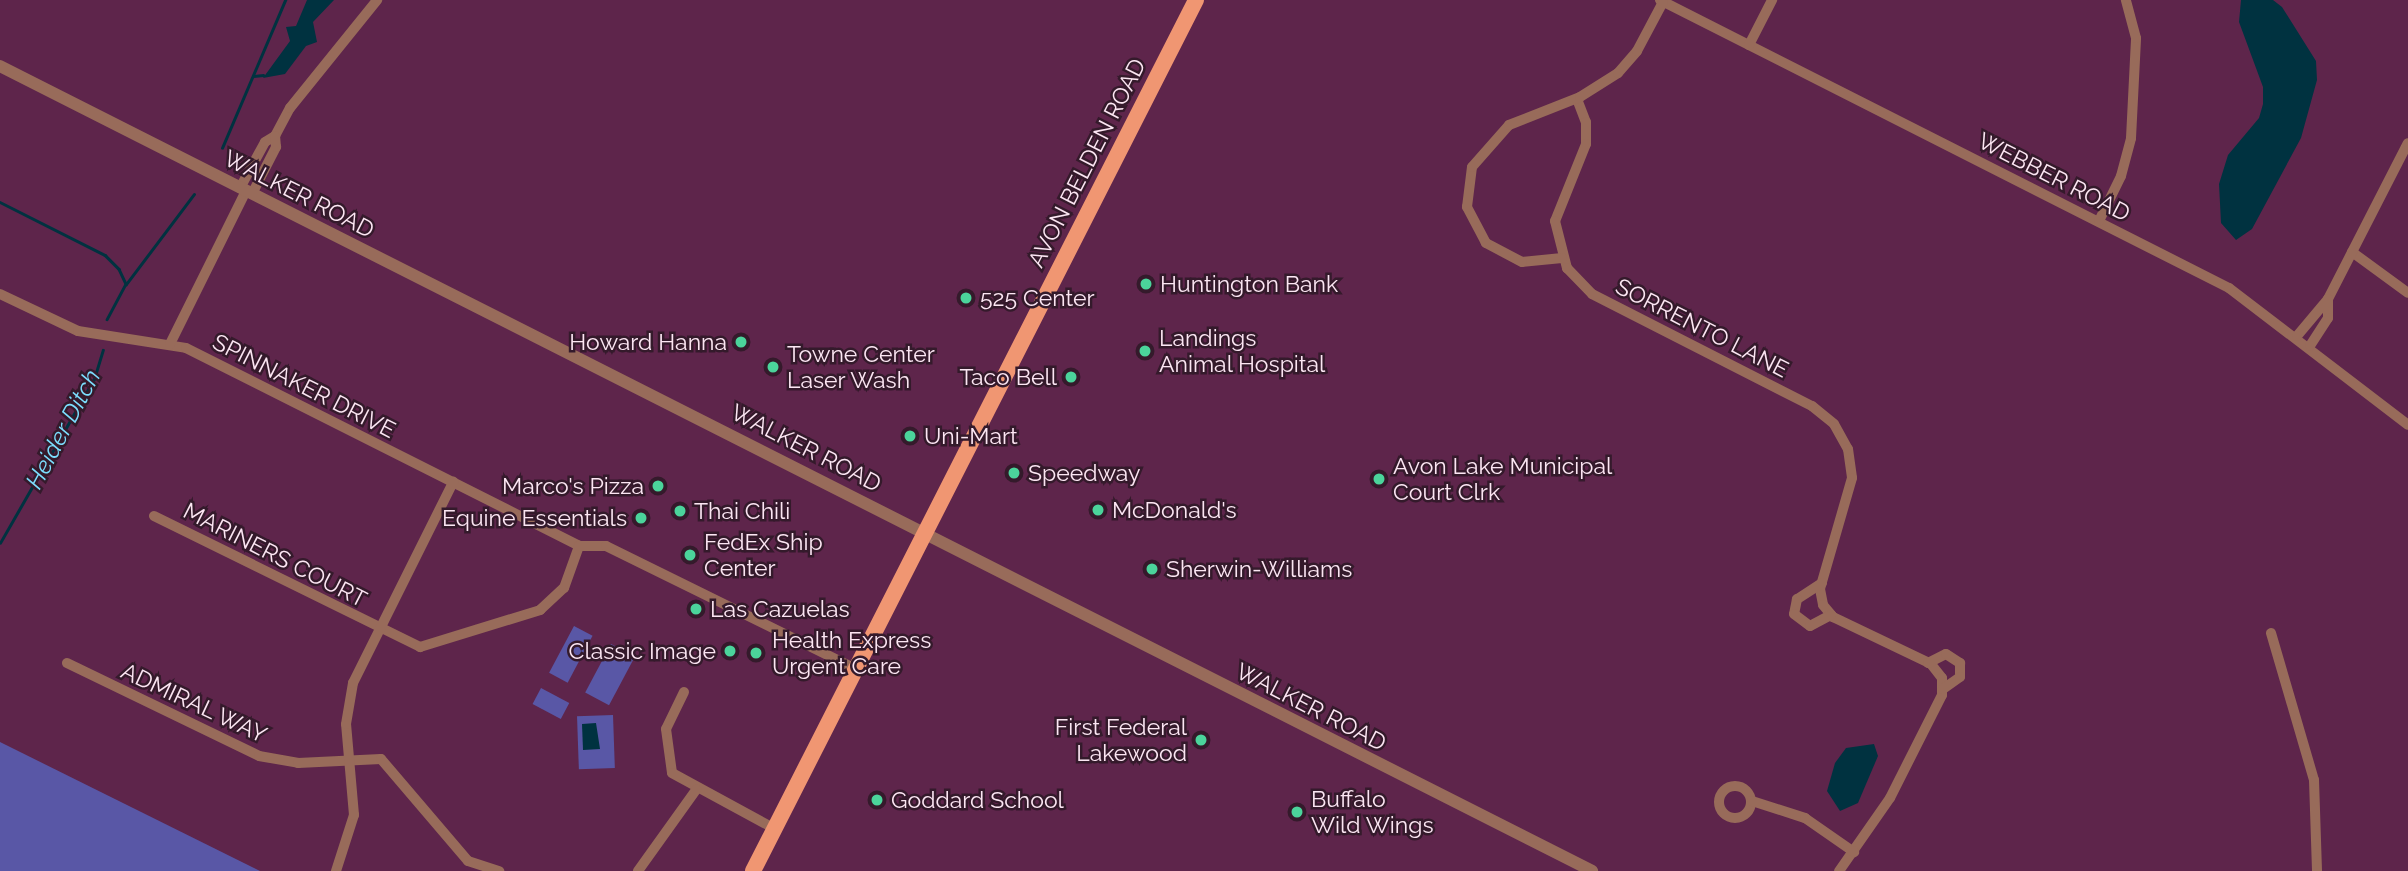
<!DOCTYPE html>
<html>
<head>
<meta charset="utf-8">
<style>
  body { margin:0 }
  #map { position:relative; width:2408px; height:871px; overflow:hidden; background:#5e254b; font-family:Raleway,sans-serif }
  div>[style] { position:absolute }
  [style*='--x'] { left:calc(var(--x)*1px); top:calc(var(--y)*1px); width:calc(var(--w)*1px); rotate:calc(var(--a)*1deg) }
  .green>* { inset:0; background:#5957a6; transform-origin:0 0 }
  .water>* { inset:0; background:#003240 }
  .stream>* { height:2.5px; margin:-1.25px; padding:0 1.25px; transform-origin:1.25px; border-radius:1.25px; background:#003240 }
  .minor>* { height:10px; margin:-5px; padding:0 5px; transform-origin:5px; border-radius:5px; background:#986b5a }
  .minor>.ring { margin:-5px; padding:0; box-sizing:content-box; background:none; border:10px solid #986b5a; border-radius:50% }
  .tertiary>* { height:12px; margin:-6px; padding:0 6px; transform-origin:6px; border-radius:6px; background:#986b5a }
  .primary>* { height:16px; margin:-8px; padding:0 8px; transform-origin:8px; border-radius:8px; background:#f09672 }
  .dots>* { width:19px; height:19px; translate:-50% -50%; box-sizing:border-box; border:4px solid #341a2b; border-radius:50% }
  span { translate:-50% -50%; white-space:nowrap; text-align:center; line-height:1.15; -webkit-text-stroke:5px #341a2b; paint-order:stroke }
  .street-label { font-size:23px; color:#fce6f3 }
  .poi-label { font-size:23px; color:#fce6f3 }
  .left { translate:0 -50%; text-align:left }
  .right { translate:-100% -50%; text-align:right }
  .water-label { font-size:24px; color:#7cdefe; font-style:italic }
</style>
</head>
<body>
<div id="map">
  <div class="green">
    <div style="left:574px;top:626px;width:21px;height:53px;rotate:28deg"></div>
    <div style="left:611px;top:644px;width:27px;height:55px;rotate:28deg"></div>
    <div style="left:541px;top:688px;width:32px;height:18px;rotate:28deg"></div>
    <div style="left:613px;top:715px;width:53px;height:36px;rotate:88deg"></div>
    <div style="clip-path:polygon(0 742px,260px 871px,0 871px)"></div>
  </div>
  <div class="water">
    <div style="clip-path:polygon(307px 0,334px 0,313px 22px,317px 42px,306px 46px,285px 74px,263px 78px,290px 41px,286px 27px,296px 26px)"></div>
    <div style="clip-path:polygon(2241px 0,2273px 0,2282px 7px,2316px 61px,2317px 80px,2301px 138px,2252px 229px,2236px 240px,2221px 223px,2219px 184px,2228px 155px,2259px 118px,2263px 104px,2263px 87px,2239px 22px)"></div>
    <div style="clip-path:polygon(596px 723px,600px 749px,583px 750px,582px 724px)"></div>
    <div style="clip-path:polygon(1874px 744px,1878px 756px,1858px 803px,1840px 811px,1827px 791px,1835px 763px,1846px 748px)"></div>
  </div>
  <div class="stream">
    <div style="--x:253;--y:76;--w:10;--a:-6"></div>
    <div style="--x:222;--y:148;--w:161;--a:-66.9"></div>
    <div style="--x:0;--y:202;--w:118;--a:26.8"></div>
    <div style="--x:105;--y:255;--w:20;--a:45"></div>
    <div style="--x:119;--y:269;--w:17;--a:65"></div>
    <div style="--x:126;--y:284;--w:40;--a:118"></div>
    <div style="--x:127;--y:283;--w:111;--a:-53"></div>
    <div style="--x:0;--y:543;--w:189;--a:-60.2"></div>
    <div style="--x:94;--y:379;--w:30;--a:-73"></div>
  </div>
  <div class="minor">
    <div style="--x:1660;--y:0;--w:638;--a:26.85"></div>
    <div style="--x:2229;--y:288;--w:225;--a:37.4"></div>
    <div style="--x:1749;--y:45;--w:51;--a:-62.9"></div>
    <div style="--x:1577;--y:99;--w:25;--a:69"></div>
    <div style="--x:1586;--y:122;--w:22;--a:90"></div>
    <div style="--x:1586;--y:144;--w:83;--a:111.9"></div>
    <div style="--x:1555;--y:221;--w:49;--a:75.7"></div>
    <div style="--x:1567;--y:268;--w:36;--a:46"></div>
    <div style="--x:1592;--y:294;--w:247;--a:27"></div>
    <div style="--x:1812;--y:406;--w:28;--a:39"></div>
    <div style="--x:1834;--y:424;--w:29;--a:61"></div>
    <div style="--x:1848;--y:449;--w:29;--a:82"></div>
    <div style="--x:1852;--y:478;--w:116;--a:106.1"></div>
    <div style="--x:1820;--y:589;--w:16;--a:79"></div>
    <div style="--x:1823;--y:605;--w:16;--a:50"></div>
    <div style="--x:1833;--y:617;--w:109;--a:25.6"></div>
    <div style="--x:1931;--y:664;--w:18;--a:52"></div>
    <div style="--x:1942;--y:678;--w:17;--a:90"></div>
    <div style="--x:1942;--y:695;--w:115;--a:116.8"></div>
    <div style="--x:1890;--y:798;--w:89;--a:124.9"></div>
    <div style="--x:240;--y:188;--w:52;--a:-61.5"></div>
    <div style="--x:265;--y:142;--w:12;--a:-31"></div>
    <div style="--x:275;--y:136;--w:32;--a:-62"></div>
    <div style="--x:290;--y:108;--w:139;--a:-51.1"></div>
    <div style="--x:252;--y:194;--w:53;--a:-62.9"></div>
    <div style="--x:276;--y:147;--w:11;--a:-95"></div>
    <div style="--x:2099;--y:221;--w:50;--a:-63.9"></div>
    <div style="--x:2121;--y:176;--w:39;--a:-75"></div>
    <div style="--x:2131;--y:138;--w:100;--a:-87.1"></div>
    <div style="--x:2136;--y:38;--w:39;--a:-105"></div>
    <div style="--x:2352;--y:252;--w:69;--a:36.2"></div>
    <div style="--x:1562;--y:258;--w:40;--a:174.3"></div>
    <div style="--x:1522;--y:262;--w:41;--a:-152.2"></div>
    <div style="--x:1486;--y:243;--w:41;--a:-117.8"></div>
    <div style="--x:1467;--y:207;--w:40;--a:-82.9"></div>
    <div style="--x:1472;--y:167;--w:56;--a:-48.6"></div>
    <div style="--x:1509;--y:125;--w:76;--a:-21.5"></div>
    <div style="--x:1580;--y:97;--w:45;--a:-32.3"></div>
    <div style="--x:1618;--y:73;--w:29;--a:-49"></div>
    <div style="--x:1637;--y:51;--w:55;--a:-62"></div>
    <div style="--x:0;--y:294;--w:86;--a:25.4"></div>
    <div style="--x:78;--y:331;--w:109;--a:8.9"></div>
    <div style="--x:186;--y:348;--w:440;--a:26.7"></div>
    <div style="--x:2328;--y:299;--w:175;--a:-62.9"></div>
    <div style="--x:2297;--y:336;--w:48;--a:-50"></div>
    <div style="--x:2328;--y:299;--w:19;--a:90"></div>
    <div style="--x:2328;--y:318;--w:33;--a:123"></div>
    <div style="--x:170;--y:344;--w:171;--a:-63.6"></div>
    <div style="--x:154;--y:516;--w:297;--a:26.2"></div>
    <div style="--x:420;--y:647;--w:126;--a:-17.1"></div>
    <div style="--x:540;--y:610;--w:33;--a:-43"></div>
    <div style="--x:564;--y:588;--w:45;--a:-70.3"></div>
    <div style="--x:579;--y:546;--w:27;--a:0"></div>
    <div style="--x:606;--y:546;--w:279;--a:26.2"></div>
    <div style="--x:1822;--y:583;--w:30;--a:147"></div>
    <div style="--x:1797;--y:599;--w:15;--a:101"></div>
    <div style="--x:1794;--y:614;--w:20;--a:37"></div>
    <div style="--x:1810;--y:626;--w:24;--a:-28"></div>
    <div style="--x:2271;--y:633;--w:153;--a:73.7"></div>
    <div style="--x:2314;--y:780;--w:91;--a:88.1"></div>
    <div style="--x:67;--y:663;--w:213;--a:25.8"></div>
    <div style="--x:259;--y:756;--w:40;--a:10"></div>
    <div style="--x:298;--y:763;--w:83;--a:-2.8"></div>
    <div style="--x:381;--y:759;--w:134;--a:49.5"></div>
    <div style="--x:468;--y:861;--w:33;--a:18"></div>
    <div style="--x:1928;--y:663;--w:20;--a:-27"></div>
    <div style="--x:1946;--y:654;--w:17;--a:33"></div>
    <div style="--x:1960;--y:663;--w:14;--a:90"></div>
    <div style="--x:1960;--y:677;--w:21;--a:145"></div>
    <div style="--x:684;--y:692;--w:41;--a:115.9"></div>
    <div style="--x:666;--y:729;--w:44;--a:82.2"></div>
    <div style="--x:672;--y:773;--w:117;--a:28.5"></div>
    <div class="ring" style="left:1719px;top:786px;width:22px;height:22px"></div>
    <div style="--x:1752;--y:801;--w:56;--a:17.8"></div>
    <div style="--x:1805;--y:818;--w:60;--a:34.8"></div>
    <div style="--x:336;--y:871;--w:59;--a:-72.2"></div>
    <div style="--x:354;--y:815;--w:91;--a:-95"></div>
    <div style="--x:346;--y:724;--w:42;--a:-80.3"></div>
    <div style="--x:353;--y:683;--w:225;--a:-63.5"></div>
    <div style="--x:638;--y:871;--w:100;--a:-54.4"></div>
  </div>
  <div class="tertiary">
    <div style="--x:0;--y:66;--w:1784;--a:26.82"></div>
  </div>
  <div class="primary">
    <div style="--x:753;--y:871;--w:977;--a:-63.04"></div>
  </div>
  <div class="dots">
    <div style="left:1146px;top:284px;background:#4bd49b"></div>
    <div style="left:966px;top:298px;background:#4bd49b"></div>
    <div style="left:741px;top:342px;background:#4bd49b"></div>
    <div style="left:1145px;top:351px;background:#4bd49b"></div>
    <div style="left:773px;top:367px;background:#4bd49b"></div>
    <div style="left:1071px;top:377px;background:#4bd49b"></div>
    <div style="left:910px;top:436px;background:#4bd49b"></div>
    <div style="left:1014px;top:473px;background:#4bd49b"></div>
    <div style="left:1379px;top:479px;background:#4bd49b"></div>
    <div style="left:658px;top:486px;background:#4bd49b"></div>
    <div style="left:1098px;top:510px;background:#4bd49b"></div>
    <div style="left:680px;top:511px;background:#4bd49b"></div>
    <div style="left:641px;top:518px;background:#4bd49b"></div>
    <div style="left:690px;top:555px;background:#4bd49b"></div>
    <div style="left:1152px;top:569px;background:#4bd49b"></div>
    <div style="left:696px;top:609px;background:#4bd49b"></div>
    <div style="left:730px;top:651px;background:#4bd49b"></div>
    <div style="left:756px;top:653px;background:#4bd49b"></div>
    <div style="left:1201px;top:740px;background:#4bd49b"></div>
    <div style="left:877px;top:800px;background:#4bd49b"></div>
    <div style="left:1297px;top:812px;background:#4bd49b"></div>
  </div>
  <div class="street-label">
    <span style="left:1087px;top:163px;rotate:-63deg">AVON BELDEN ROAD</span>
    <span style="left:2054px;top:177px;rotate:27deg">WEBBER ROAD</span>
    <span style="left:299px;top:194px;rotate:27deg">WALKER ROAD</span>
    <span style="left:1702px;top:328px;rotate:27deg">SORRENTO LANE</span>
    <span style="left:304px;top:386px;rotate:27deg">SPINNAKER DRIVE</span>
    <span style="left:806px;top:448px;rotate:27deg">WALKER ROAD</span>
    <span style="left:275px;top:555px;rotate:27deg">MARINERS COURT</span>
    <span style="left:194px;top:703px;rotate:25deg">ADMIRAL WAY</span>
    <span style="left:1311px;top:707px;rotate:27deg">WALKER ROAD</span>
  </div>
  <div class="poi-label">
    <span class="left" style="left:1160px;top:284px">Huntington Bank</span>
    <span class="left" style="left:980px;top:298px">525 Center</span>
    <span class="left" style="left:1159px;top:351px">Landings<br>Animal Hospital</span>
    <span class="right" style="left:727px;top:342px">Howard Hanna</span>
    <span class="left" style="left:787px;top:367px">Towne Center<br>Laser Wash</span>
    <span class="right" style="left:1057px;top:377px">Taco Bell</span>
    <span class="left" style="left:924px;top:436px">Uni-Mart</span>
    <span class="left" style="left:1393px;top:479px">Avon Lake Municipal<br>Court Clrk</span>
    <span class="left" style="left:1028px;top:473px">Speedway</span>
    <span class="right" style="left:644px;top:486px">Marco's Pizza</span>
    <span class="left" style="left:1112px;top:510px">McDonald's</span>
    <span class="left" style="left:694px;top:511px">Thai Chili</span>
    <span class="right" style="left:627px;top:518px">Equine Essentials</span>
    <span class="left" style="left:704px;top:555px">FedEx Ship<br>Center</span>
    <span class="left" style="left:1166px;top:569px">Sherwin-Williams</span>
    <span class="left" style="left:710px;top:609px">Las Cazuelas</span>
    <span class="left" style="left:772px;top:653px">Health Express<br>Urgent Care</span>
    <span class="right" style="left:716px;top:651px">Classic Image</span>
    <span class="right" style="left:1187px;top:740px">First Federal<br>Lakewood</span>
    <span class="left" style="left:1311px;top:812px">Buffalo<br>Wild Wings</span>
    <span class="left" style="left:891px;top:800px">Goddard School</span>
  </div>
  <div class="water-label">
    <span style="left:63px;top:429px;rotate:-62deg">Heider Ditch</span>
  </div>
</div>
</body>
</html>
